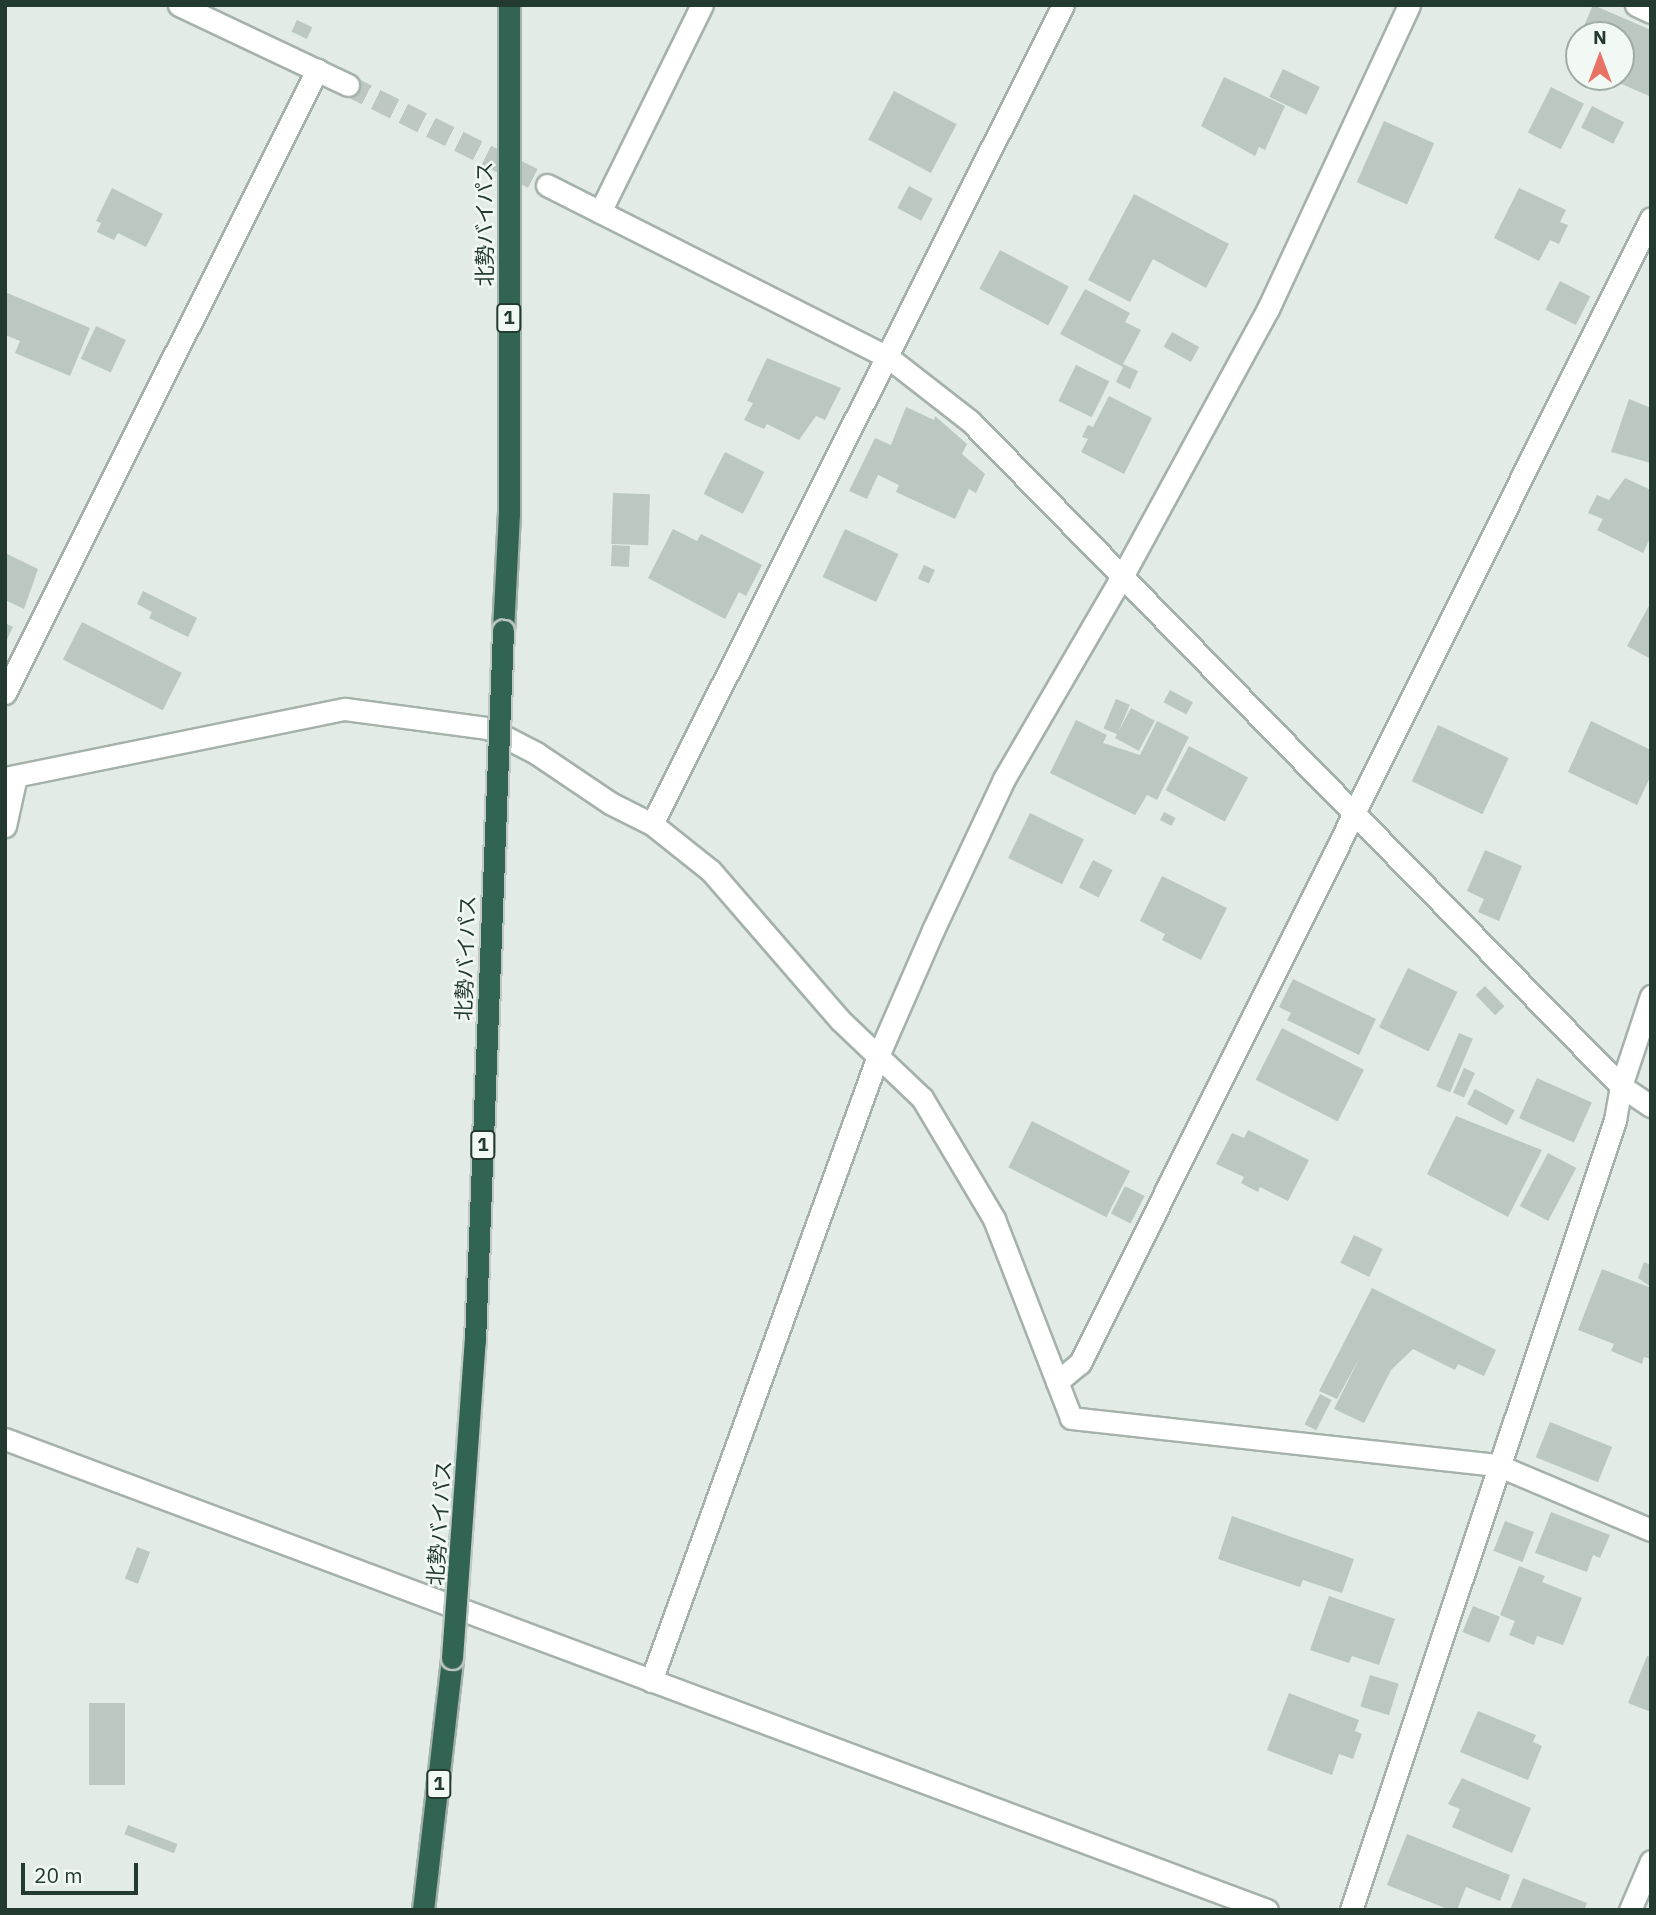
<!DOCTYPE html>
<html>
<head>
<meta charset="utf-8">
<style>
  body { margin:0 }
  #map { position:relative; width:1656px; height:1915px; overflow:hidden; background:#e2ebe5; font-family:"IBM Plex Sans","Noto Sans JP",sans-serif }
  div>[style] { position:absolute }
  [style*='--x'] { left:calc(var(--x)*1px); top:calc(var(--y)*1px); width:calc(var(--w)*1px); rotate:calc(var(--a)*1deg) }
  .building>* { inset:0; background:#bac8c1; transform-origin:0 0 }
  .street-tunnel>* { height:21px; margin-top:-10.5px; transform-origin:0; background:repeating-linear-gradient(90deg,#bcc8c1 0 21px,transparent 0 31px) }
  .roads { filter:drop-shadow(2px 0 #a5b2ab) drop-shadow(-2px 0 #a5b2ab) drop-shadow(0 2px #a5b2ab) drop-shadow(0 -2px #a5b2ab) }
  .street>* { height:21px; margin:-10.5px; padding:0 10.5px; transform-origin:10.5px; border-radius:10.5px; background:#fff }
  .secondary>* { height:21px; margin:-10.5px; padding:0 10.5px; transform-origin:10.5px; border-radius:10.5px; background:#fff }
  .highway>* { height:21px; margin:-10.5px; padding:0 10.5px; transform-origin:10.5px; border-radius:10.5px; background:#316453 }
  .bridges { filter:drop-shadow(2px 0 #c1c8c5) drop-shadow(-2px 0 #c1c8c5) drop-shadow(0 2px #c1c8c5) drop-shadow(0 -2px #c1c8c5) }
  .highway-bridge>* { height:21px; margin:-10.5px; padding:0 10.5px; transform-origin:10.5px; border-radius:10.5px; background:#316453 }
  span { translate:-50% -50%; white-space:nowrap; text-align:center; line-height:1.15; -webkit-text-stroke:5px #f2f8f4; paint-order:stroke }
  .shield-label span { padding:2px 5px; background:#f2f8f4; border:2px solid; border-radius:5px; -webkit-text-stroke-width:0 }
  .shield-label { font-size:19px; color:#233a31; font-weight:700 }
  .street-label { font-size:21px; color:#233a31 }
  .frame { position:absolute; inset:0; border:7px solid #233a31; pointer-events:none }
  .north { position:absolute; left:1565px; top:21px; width:70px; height:70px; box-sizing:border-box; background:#f2f8f4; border:2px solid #9faca6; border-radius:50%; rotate:0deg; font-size:19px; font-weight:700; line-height:28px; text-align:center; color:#233a31 }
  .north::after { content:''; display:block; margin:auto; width:24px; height:32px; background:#e87263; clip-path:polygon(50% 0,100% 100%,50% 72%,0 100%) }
  .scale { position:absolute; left:21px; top:1863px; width:117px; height:32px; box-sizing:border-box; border:4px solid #233a31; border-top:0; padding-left:9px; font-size:21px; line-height:24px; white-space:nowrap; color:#233a31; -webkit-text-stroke:5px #f2f8f4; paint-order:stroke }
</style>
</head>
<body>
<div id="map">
  <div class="building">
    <div style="clip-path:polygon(1593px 5px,1651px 30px,1649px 96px,1606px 77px,1621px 77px,1621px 35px,1580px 35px)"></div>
    <div style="left:297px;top:20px;width:17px;height:13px;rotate:25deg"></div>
    <div style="clip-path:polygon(1579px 37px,1579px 65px,1569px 61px)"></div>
    <div style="left:1283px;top:69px;width:41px;height:31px;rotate:26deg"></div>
    <div style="clip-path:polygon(1224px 77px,1285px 106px,1265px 150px,1259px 147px,1255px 156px,1201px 126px)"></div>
    <div style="left:1551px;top:87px;width:37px;height:51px;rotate:27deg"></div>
    <div style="left:894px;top:91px;width:71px;height:55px;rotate:28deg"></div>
    <div style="left:1592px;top:106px;width:36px;height:24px;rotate:27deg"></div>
    <div style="left:1384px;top:121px;width:55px;height:67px;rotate:24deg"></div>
    <div style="left:909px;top:186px;width:27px;height:25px;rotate:28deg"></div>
    <div style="clip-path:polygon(112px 188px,163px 214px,146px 247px,118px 233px,114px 240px,97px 232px,101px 223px,96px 221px)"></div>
    <div style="clip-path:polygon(1519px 188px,1566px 210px,1560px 222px,1568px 225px,1559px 244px,1550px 240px,1539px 261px,1494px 238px)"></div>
    <div style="clip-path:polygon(1134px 194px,1229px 244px,1206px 288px,1153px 259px,1130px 302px,1088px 280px)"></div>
    <div style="left:1000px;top:250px;width:78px;height:44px;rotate:28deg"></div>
    <div style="left:1560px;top:281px;width:34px;height:32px;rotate:27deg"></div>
    <div style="clip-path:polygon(1085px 289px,1130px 313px,1125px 322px,1141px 330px,1123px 364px,1138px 371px,1130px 389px,1116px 382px,1123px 367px,1060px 334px)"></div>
    <div style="clip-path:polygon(5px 292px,90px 328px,70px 376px,15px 353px,20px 341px,5px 335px)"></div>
    <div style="left:96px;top:326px;width:33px;height:36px;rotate:25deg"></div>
    <div style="left:1172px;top:332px;width:31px;height:17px;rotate:29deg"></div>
    <div style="clip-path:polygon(767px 358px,841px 388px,825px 420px,816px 416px,799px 440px,767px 424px,764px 429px,744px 420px,753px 403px,747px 401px)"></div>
    <div style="left:1076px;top:365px;width:37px;height:40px;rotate:26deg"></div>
    <div style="clip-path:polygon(1109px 396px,1152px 418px,1124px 474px,1081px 452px,1088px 439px,1082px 437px,1088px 425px,1093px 427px)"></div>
    <div style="clip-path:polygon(1629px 399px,1651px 408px,1651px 463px,1611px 452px)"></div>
    <div style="clip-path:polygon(906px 407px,934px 420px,935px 416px,967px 444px,962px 454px,985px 474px,976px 493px,969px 489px,955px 519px,896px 492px,899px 485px,878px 475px,867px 499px,849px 491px,875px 438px,891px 445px)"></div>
    <div style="left:725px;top:452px;width:44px;height:47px;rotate:27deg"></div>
    <div style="clip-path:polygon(1625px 478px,1651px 490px,1651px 536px,1643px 553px,1597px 530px,1603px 519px,1588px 513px,1597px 495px,1609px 500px)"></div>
    <div style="left:613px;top:493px;width:37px;height:51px;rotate:2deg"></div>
    <div style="clip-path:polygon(673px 529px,697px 541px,701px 534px,762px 565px,746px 596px,739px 592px,725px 619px,648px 578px)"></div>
    <div style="left:845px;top:529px;width:59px;height:53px;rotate:25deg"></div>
    <div style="left:612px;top:545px;width:18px;height:21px;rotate:3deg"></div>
    <div style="clip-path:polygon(5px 553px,38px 569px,24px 609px,5px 600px)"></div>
    <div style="left:924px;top:565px;width:12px;height:15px;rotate:24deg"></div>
    <div style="clip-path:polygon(143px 591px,197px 618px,188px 637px,149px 618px,152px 612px,137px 604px)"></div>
    <div style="clip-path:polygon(1651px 602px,1651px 659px,1627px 646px)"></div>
    <div style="left:82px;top:622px;width:112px;height:42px;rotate:27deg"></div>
    <div style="clip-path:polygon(5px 623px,13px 627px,5px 643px)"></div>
    <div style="left:1170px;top:690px;width:26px;height:14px;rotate:28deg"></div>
    <div style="left:1116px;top:699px;width:15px;height:32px;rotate:23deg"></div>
    <div style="left:1131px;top:708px;width:27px;height:34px;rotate:28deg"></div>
    <div style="clip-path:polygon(1076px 720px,1107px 735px,1103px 743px,1140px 755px,1157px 721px,1189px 737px,1157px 800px,1147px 795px,1135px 815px,1050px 773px)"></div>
    <div style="clip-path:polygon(1591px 721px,1651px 750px,1651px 775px,1637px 805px,1568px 772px)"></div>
    <div style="left:1438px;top:725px;width:78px;height:62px;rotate:25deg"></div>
    <div style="left:1189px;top:746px;width:67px;height:50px;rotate:28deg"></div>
    <div style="left:1164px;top:812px;width:13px;height:9px;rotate:27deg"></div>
    <div style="left:1030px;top:813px;width:60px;height:50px;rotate:26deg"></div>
    <div style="clip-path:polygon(1485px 850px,1522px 866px,1499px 921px,1478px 912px,1484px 899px,1467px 891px)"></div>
    <div style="left:1093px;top:860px;width:22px;height:31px;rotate:27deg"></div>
    <div style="clip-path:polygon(1162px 876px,1227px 908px,1201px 960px,1162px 940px,1165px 934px,1140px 921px)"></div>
    <div style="left:1408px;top:968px;width:55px;height:66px;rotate:26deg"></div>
    <div style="clip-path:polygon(1293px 979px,1376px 1019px,1359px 1055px,1287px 1020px,1291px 1013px,1279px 1007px)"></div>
    <div style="left:1485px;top:986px;width:28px;height:13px;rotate:46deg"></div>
    <div style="left:1282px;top:1028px;width:92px;height:58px;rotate:27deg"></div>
    <div style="left:1459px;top:1033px;width:15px;height:58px;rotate:23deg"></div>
    <div style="left:1464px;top:1068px;width:12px;height:27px;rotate:24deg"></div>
    <div style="left:1537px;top:1078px;width:60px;height:44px;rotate:24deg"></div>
    <div style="left:1475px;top:1089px;width:45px;height:17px;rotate:28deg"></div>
    <div style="clip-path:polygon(1456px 1116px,1542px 1150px,1508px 1217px,1427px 1174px)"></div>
    <div style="left:1032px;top:1121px;width:110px;height:52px;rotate:27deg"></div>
    <div style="clip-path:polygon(1248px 1130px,1309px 1160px,1288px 1201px,1260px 1187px,1258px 1192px,1241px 1183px,1244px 1177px,1216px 1164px,1232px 1133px,1244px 1138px)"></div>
    <div style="left:1548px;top:1153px;width:32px;height:60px;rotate:28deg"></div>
    <div style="left:1125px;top:1186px;width:22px;height:31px;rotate:27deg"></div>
    <div style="left:1354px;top:1235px;width:32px;height:31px;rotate:26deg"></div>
    <div style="clip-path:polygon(1644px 1262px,1651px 1265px,1651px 1287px,1638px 1278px)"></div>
    <div style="clip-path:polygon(1602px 1269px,1651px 1288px,1651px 1359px,1644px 1357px,1642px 1364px,1611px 1351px,1614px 1344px,1578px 1330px)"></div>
    <div style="clip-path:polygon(1372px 1288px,1496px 1350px,1484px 1376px,1458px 1364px,1455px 1370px,1413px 1349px,1391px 1370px,1364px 1423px,1334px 1409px,1360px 1357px,1337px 1399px,1319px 1391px)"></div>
    <div style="left:1320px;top:1394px;width:13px;height:34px;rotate:27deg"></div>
    <div style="left:1550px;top:1422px;width:67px;height:38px;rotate:22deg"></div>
    <div style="clip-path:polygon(1551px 1512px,1610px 1535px,1600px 1558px,1593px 1555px,1587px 1572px,1535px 1553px)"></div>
    <div style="clip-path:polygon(1232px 1516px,1354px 1559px,1342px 1593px,1303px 1580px,1300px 1587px,1218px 1559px)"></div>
    <div style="left:1505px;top:1521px;width:31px;height:32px;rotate:21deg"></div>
    <div style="left:137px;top:1547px;width:14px;height:34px;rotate:21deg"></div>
    <div style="clip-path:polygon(1519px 1566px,1545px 1576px,1542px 1582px,1582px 1598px,1563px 1645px,1537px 1636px,1534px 1645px,1509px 1635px,1515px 1621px,1500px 1615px)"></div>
    <div style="clip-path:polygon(1329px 1596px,1395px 1619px,1379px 1665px,1352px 1656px,1349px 1663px,1310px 1650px)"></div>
    <div style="left:1473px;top:1606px;width:29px;height:28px;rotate:22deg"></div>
    <div style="clip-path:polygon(1647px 1656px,1651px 1657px,1651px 1712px,1628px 1703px)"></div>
    <div style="left:1370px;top:1675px;width:30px;height:33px;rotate:17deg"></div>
    <div style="clip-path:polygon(1289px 1693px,1359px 1720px,1355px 1731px,1362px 1734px,1353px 1759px,1339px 1754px,1332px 1775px,1267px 1750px)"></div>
    <div style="left:89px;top:1703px;width:36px;height:82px"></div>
    <div style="clip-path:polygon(1478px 1711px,1536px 1735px,1533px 1742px,1542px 1746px,1528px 1780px,1460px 1752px)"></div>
    <div style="clip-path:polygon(1462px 1778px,1531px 1808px,1512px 1853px,1452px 1827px,1460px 1809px,1448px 1804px)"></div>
    <div style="left:128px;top:1825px;width:53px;height:10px;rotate:21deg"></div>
    <div style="clip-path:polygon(1407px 1834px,1510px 1875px,1500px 1901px,1466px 1887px,1457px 1910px,1450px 1910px,1387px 1885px)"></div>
    <div style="clip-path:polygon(1523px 1878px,1587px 1903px,1584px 1910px,1510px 1910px)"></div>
  </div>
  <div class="street-tunnel">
    <div style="--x:348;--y:85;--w:223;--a:26.7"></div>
  </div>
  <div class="roads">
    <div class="street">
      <div style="--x:179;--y:5;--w:187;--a:25.3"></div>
      <div style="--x:1636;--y:5;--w:17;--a:25"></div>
      <div style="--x:547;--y:185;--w:383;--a:26.8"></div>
      <div style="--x:889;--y:358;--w:103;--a:37.9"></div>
      <div style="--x:970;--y:421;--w:931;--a:45.61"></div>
      <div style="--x:1621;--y:1086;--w:36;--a:34"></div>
      <div style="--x:600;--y:212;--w:231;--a:-63.8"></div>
      <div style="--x:5;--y:693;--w:697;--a:-63.4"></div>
      <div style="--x:5;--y:778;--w:347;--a:-11.5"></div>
      <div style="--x:345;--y:709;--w:144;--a:7.6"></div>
      <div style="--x:488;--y:728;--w:54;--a:27.5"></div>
      <div style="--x:536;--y:753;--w:89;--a:34"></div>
      <div style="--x:610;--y:803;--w:47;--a:26.6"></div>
      <div style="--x:652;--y:824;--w:75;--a:38.5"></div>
      <div style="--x:711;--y:871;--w:197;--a:49.1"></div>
      <div style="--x:840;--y:1020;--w:113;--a:43.6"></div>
      <div style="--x:922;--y:1098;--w:141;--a:59.2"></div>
      <div style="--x:994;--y:1219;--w:213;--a:68.8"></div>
      <div style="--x:1071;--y:1418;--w:429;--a:6.3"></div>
      <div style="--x:1497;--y:1465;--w:167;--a:22.9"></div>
      <div style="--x:652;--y:824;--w:916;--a:-63.35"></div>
      <div style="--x:5;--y:826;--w:51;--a:-77.6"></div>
      <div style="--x:1057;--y:1382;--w:30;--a:-40"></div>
      <div style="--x:1080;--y:1363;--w:1279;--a:-63.5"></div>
      <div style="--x:1351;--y:1910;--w:833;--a:-71.52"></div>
      <div style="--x:1615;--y:1120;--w:35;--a:-80"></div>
      <div style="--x:1621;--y:1086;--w:95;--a:-71.6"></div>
      <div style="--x:1630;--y:1910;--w:53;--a:-66.8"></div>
    </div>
    <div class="secondary">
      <div style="--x:5;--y:1439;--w:1347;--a:20.47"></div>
      <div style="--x:651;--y:1681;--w:665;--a:-70.04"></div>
      <div style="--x:878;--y:1056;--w:137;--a:-66.4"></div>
      <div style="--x:933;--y:930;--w:167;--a:-64.8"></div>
      <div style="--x:1004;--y:779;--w:238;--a:-59.8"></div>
      <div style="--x:1124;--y:573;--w:301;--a:-61.4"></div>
      <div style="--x:1268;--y:309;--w:335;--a:-65.1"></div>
    </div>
    <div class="highway">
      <div style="--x:503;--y:631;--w:118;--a:-87.1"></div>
      <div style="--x:509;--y:513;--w:508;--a:-90"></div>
      <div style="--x:423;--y:1910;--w:254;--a:-83.4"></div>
    </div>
  </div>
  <div class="bridges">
    <div class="highway-bridge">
      <div style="--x:452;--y:1658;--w:318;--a:-85.9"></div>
      <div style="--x:475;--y:1341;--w:711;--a:-87.74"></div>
    </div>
  </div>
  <div class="shield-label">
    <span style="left:509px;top:318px">1</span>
    <span style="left:483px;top:1145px">1</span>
    <span style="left:439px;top:1784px">1</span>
  </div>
  <div class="street-label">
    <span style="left:484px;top:224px;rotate:-90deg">北勢バイパス</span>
    <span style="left:465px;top:958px;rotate:-88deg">北勢バイパス</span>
    <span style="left:439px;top:1523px;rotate:-86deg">北勢バイパス</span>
  </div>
  <div class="frame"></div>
  <div class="north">N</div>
  <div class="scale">20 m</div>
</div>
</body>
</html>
